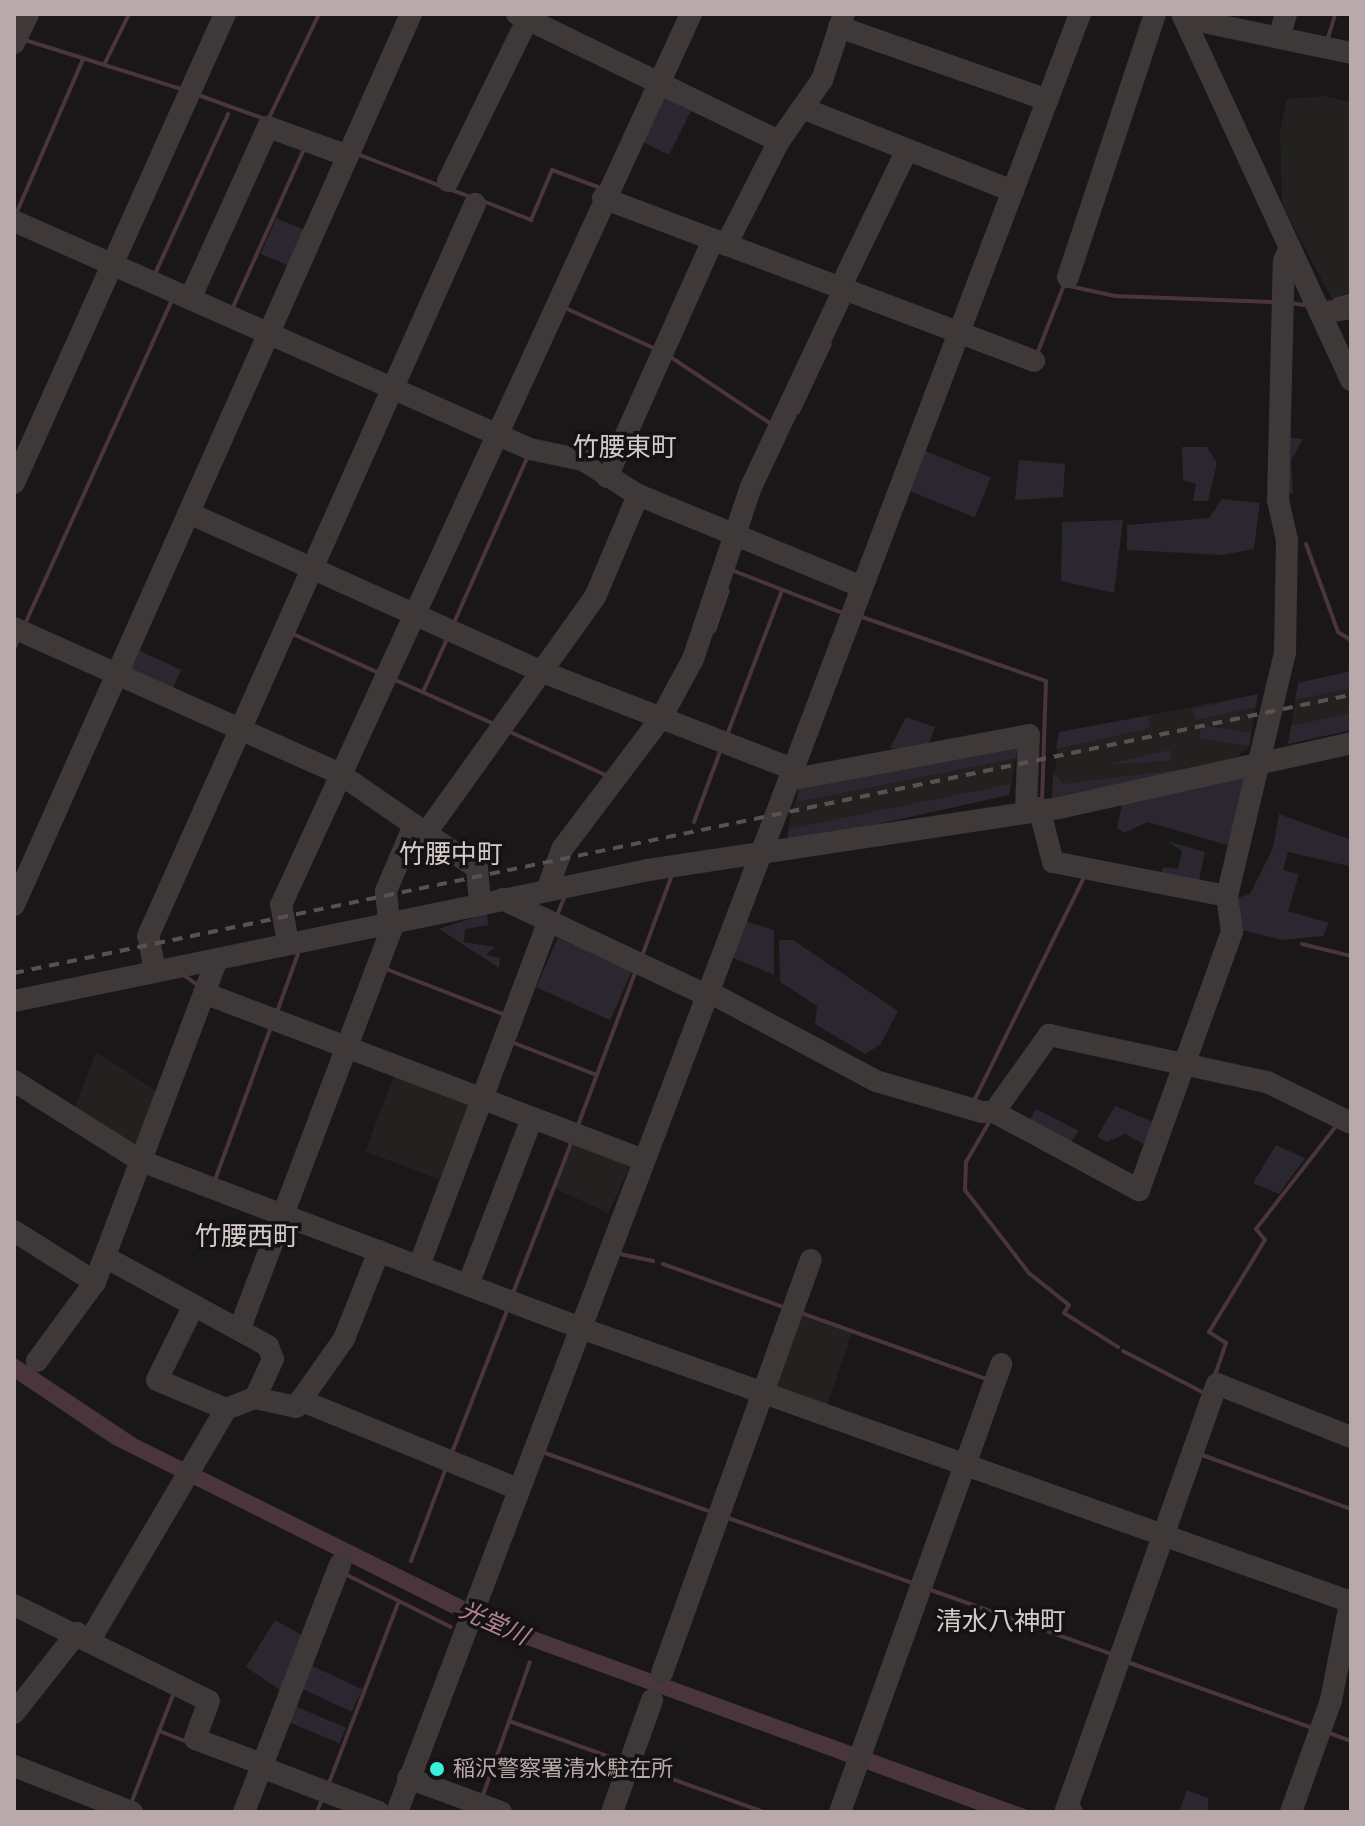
<!DOCTYPE html>
<html>
<head>
<meta charset="utf-8">
<style>
  body { margin:0 }
  #map { position:relative; width:1365px; height:1826px; overflow:hidden; background:#191717; font-family:"DM Sans","Noto Sans JP",sans-serif }
  div>[style] { position:absolute }
  [style*='--x'] { left:calc(var(--x)*1px); top:calc(var(--y)*1px); width:calc(var(--w)*1px); rotate:calc(var(--a)*1deg) }
  .built>* { inset:0; background:#232120; transform-origin:0 0 }
  .green>* { inset:0; background:#2b2731; transform-origin:0 0 }
  .water>* { inset:0; background:#49353b }
  .stream>* { height:4px; margin:-2px; padding:0 2px; transform-origin:2px; border-radius:2px; background:#49353b }
  .minor>* { height:22px; margin:-11px; padding:0 11px; transform-origin:11px; border-radius:11px; background:#3e3838 }
  .rail>* { height:4px; margin-top:-2px; transform-origin:0; background:repeating-linear-gradient(90deg,#595151 0 10px,transparent 0 18px) }
  .dots>* { width:22px; height:22px; translate:-50% -50%; box-sizing:border-box; border:4px solid #141212; border-radius:50% }
  span { translate:-50% -50%; white-space:nowrap; text-align:center; line-height:1.15; -webkit-text-stroke:7px #141212; paint-order:stroke }
  .poi-label { font-size:22px; color:#b9a9aa }
  .left { translate:0 -50%; text-align:left }
  .water-label { font-size:24px; color:#b3818f; font-style:italic }
  .quarter-label { font-size:26px; color:#d5caca }
  .frame { position:absolute; inset:0; border:16px solid #b9a9aa; pointer-events:none }
</style>
</head>
<body>
<div id="map">
  <div class="built">
    <div style="clip-path:polygon(1325px 96px,1351px 102px,1351px 292px,1332px 299px,1282px 204px,1280px 130px,1287px 99px)"></div>
    <div style="clip-path:polygon(1351px 671px,1351px 730px,1288px 744px,1298px 683px)"></div>
    <div style="clip-path:polygon(1258px 694px,1249px 746px,1234px 760px,1052px 798px,1059px 732px)"></div>
    <div style="clip-path:polygon(1019px 741px,1009px 795px,788px 829px,799px 788px)"></div>
    <div style="clip-path:polygon(96px 1052px,158px 1092px,137px 1147px,75px 1108px)"></div>
    <div style="left:396px;top:1071px;width:79px;height:86px;rotate:21deg"></div>
    <div style="left:577px;top:1138px;width:60px;height:55px;rotate:25deg"></div>
    <div style="left:795px;top:1314px;width:60px;height:80px;rotate:19deg"></div>
  </div>
  <div class="green">
    <div style="clip-path:polygon(666px 94px,693px 107px,669px 155px,637px 139px)"></div>
    <div style="left:276px;top:218px;width:38px;height:39px;rotate:23deg"></div>
    <div style="clip-path:polygon(1287px 437px,1303px 439px,1291px 461px,1293px 493px,1281px 494px)"></div>
    <div style="clip-path:polygon(1182px 447px,1207px 447px,1217px 463px,1208px 501px,1193px 501px,1196px 484px,1183px 480px)"></div>
    <div style="left:925px;top:451px;width:71px;height:43px;rotate:22deg"></div>
    <div style="clip-path:polygon(1019px 460px,1065px 464px,1063px 497px,1015px 500px)"></div>
    <div style="clip-path:polygon(1222px 499px,1260px 503px,1254px 549px,1222px 555px,1127px 550px,1127px 525px,1209px 518px)"></div>
    <div style="clip-path:polygon(1123px 520px,1114px 593px,1061px 581px,1062px 522px)"></div>
    <div style="left:134px;top:648px;width:52px;height:27px;rotate:25deg"></div>
    <div style="clip-path:polygon(1351px 671px,1351px 688px,1295px 700px,1298px 683px)"></div>
    <div style="clip-path:polygon(1258px 694px,1256px 707px,1196px 720px,1193px 709px)"></div>
    <div style="clip-path:polygon(1351px 713px,1351px 730px,1288px 744px,1291px 726px)"></div>
    <div style="clip-path:polygon(1148px 716px,1150px 728px,1056px 749px,1059px 732px)"></div>
    <div style="clip-path:polygon(906px 717px,935px 727px,926px 752px,890px 748px)"></div>
    <div style="left:1251px;top:733px;width:13px;height:50px;rotate:99deg"></div>
    <div style="clip-path:polygon(1019px 741px,1016px 758px,797px 802px,799px 788px)"></div>
    <div style="clip-path:polygon(1170px 750px,1172px 761px,1109px 764px)"></div>
    <div style="clip-path:polygon(1208px 766px,1052px 798px,1053px 773px,1063px 784px)"></div>
    <div style="clip-path:polygon(1254px 775px,1230px 846px,1148px 822px,1124px 833px,1117px 828px,1122px 804px)"></div>
    <div style="clip-path:polygon(1011px 784px,1009px 795px,788px 844px,788px 829px)"></div>
    <div style="clip-path:polygon(1279px 814px,1351px 840px,1351px 880px,1349px 866px,1288px 852px,1283px 870px,1299px 874px,1288px 911px,1329px 923px,1323px 936px,1282px 940px,1238px 929px,1234px 899px,1250px 894px,1273px 848px)"></div>
    <div style="clip-path:polygon(1167px 841px,1205px 852px,1199px 880px,1161px 874px,1163px 867px,1178px 869px,1182px 851px)"></div>
    <div style="clip-path:polygon(487px 913px,488px 925px,465px 929px,464px 942px,495px 947px,486px 955px,500px 958px,499px 968px,439px 929px)"></div>
    <div style="clip-path:polygon(745px 921px,774px 930px,774px 975px,731px 957px)"></div>
    <div style="left:558px;top:938px;width:81px;height:54px;rotate:24deg"></div>
    <div style="clip-path:polygon(779px 940px,793px 940px,898px 1011px,880px 1045px,865px 1054px,815px 1024px,817px 1006px,780px 982px)"></div>
    <div style="clip-path:polygon(1115px 1106px,1158px 1124px,1149px 1147px,1125px 1134px,1107px 1142px,1097px 1137px)"></div>
    <div style="clip-path:polygon(1036px 1109px,1079px 1131px,1067px 1148px,1030px 1120px)"></div>
    <div style="clip-path:polygon(1276px 1145px,1305px 1158px,1279px 1194px,1253px 1183px)"></div>
    <div style="clip-path:polygon(275px 1620px,307px 1638px,286px 1694px,246px 1667px)"></div>
    <div style="left:306px;top:1663px;width:62px;height:25px;rotate:25deg"></div>
    <div style="left:290px;top:1704px;width:61px;height:17px;rotate:23deg"></div>
    <div style="clip-path:polygon(1187px 1790px,1208px 1798px,1208px 1812px,1179px 1812px)"></div>
  </div>
  <div class="water">
    <div style="clip-path:polygon(14px 1357px,137px 1439px,501px 1619px,1033px 1812px,983px 1812px,483px 1629px,112px 1444px,14px 1378px)"></div>
  </div>
  <div class="stream">
    <div style="--x:25;--y:40;--w:164;--a:17.4"></div>
    <div style="--x:1327;--y:41;--w:28;--a:-73"></div>
    <div style="--x:104;--y:65;--w:57;--a:-63.9"></div>
    <div style="--x:198;--y:95;--w:71;--a:19.7"></div>
    <div style="--x:268;--y:120;--w:118;--a:-64.3"></div>
    <div style="--x:357;--y:154;--w:90;--a:20.9"></div>
    <div style="--x:449;--y:189;--w:23;--a:20"></div>
    <div style="--x:483;--y:201;--w:52;--a:21.6"></div>
    <div style="--x:531;--y:220;--w:54;--a:-67.2"></div>
    <div style="--x:552;--y:170;--w:49;--a:20.3"></div>
    <div style="--x:16;--y:214;--w:169;--a:-66.6"></div>
    <div style="--x:154;--y:276;--w:178;--a:-65.4"></div>
    <div style="--x:1069;--y:286;--w:47;--a:12.3"></div>
    <div style="--x:1115;--y:296;--w:159;--a:2.2"></div>
    <div style="--x:1335;--y:300;--w:17;--a:-17"></div>
    <div style="--x:1291;--y:303;--w:13;--a:9"></div>
    <div style="--x:233;--y:307;--w:173;--a:-65.8"></div>
    <div style="--x:563;--y:307;--w:102;--a:24.3"></div>
    <div style="--x:1037;--y:354;--w:74;--a:-68.6"></div>
    <div style="--x:669;--y:356;--w:119;--a:33.7"></div>
    <div style="--x:798;--y:412;--w:75;--a:-64.8"></div>
    <div style="--x:1306;--y:544;--w:94;--a:70"></div>
    <div style="--x:1338;--y:632;--w:15;--a:32"></div>
    <div style="--x:734;--y:571;--w:114;--a:21.1"></div>
    <div style="--x:862;--y:617;--w:195;--a:19.2"></div>
    <div style="--x:1046;--y:681;--w:118;--a:91.9"></div>
    <div style="--x:25;--y:624;--w:354;--a:-65.6"></div>
    <div style="--x:453;--y:625;--w:183;--a:-66.1"></div>
    <div style="--x:714;--y:631;--w:43;--a:-71.1"></div>
    <div style="--x:293;--y:634;--w:94;--a:24.4"></div>
    <div style="--x:14;--y:649;--w:11;--a:-68"></div>
    <div style="--x:393;--y:679;--w:111;--a:24"></div>
    <div style="--x:423;--y:692;--w:58;--a:-65.6"></div>
    <div style="--x:510;--y:732;--w:107;--a:24.2"></div>
    <div style="--x:727;--y:735;--w:155;--a:-69.2"></div>
    <div style="--x:694;--y:822;--w:78;--a:-69.7"></div>
    <div style="--x:556;--y:918;--w:22;--a:-68"></div>
    <div style="--x:1302;--y:944;--w:50;--a:13.8"></div>
    <div style="--x:642;--y:956;--w:86;--a:-69.7"></div>
    <div style="--x:386;--y:969;--w:128;--a:21.1"></div>
    <div style="--x:185;--y:976;--w:17;--a:36"></div>
    <div style="--x:277;--y:1012;--w:65;--a:-70.2"></div>
    <div style="--x:514;--y:1043;--w:89;--a:21.1"></div>
    <div style="--x:974;--y:1101;--w:252;--a:-63.8"></div>
    <div style="--x:991;--y:1119;--w:50;--a:120.2"></div>
    <div style="--x:966;--y:1162;--w:28;--a:92"></div>
    <div style="--x:965;--y:1190;--w:105;--a:52.4"></div>
    <div style="--x:1029;--y:1273;--w:51;--a:38.7"></div>
    <div style="--x:1069;--y:1305;--w:9;--a:122"></div>
    <div style="--x:1064;--y:1313;--w:64;--a:32.2"></div>
    <div style="--x:577;--y:1128;--w:165;--a:-69.5"></div>
    <div style="--x:215;--y:1180;--w:163;--a:-69.9"></div>
    <div style="--x:620;--y:1254;--w:34;--a:12"></div>
    <div style="--x:663;--y:1264;--w:131;--a:19.7"></div>
    <div style="--x:513;--y:1293;--w:163;--a:-68.8"></div>
    <div style="--x:801;--y:1313;--w:200;--a:19.6"></div>
    <div style="--x:1123;--y:1351;--w:93;--a:27.4"></div>
    <div style="--x:1215;--y:1375;--w:34;--a:-71"></div>
    <div style="--x:1226;--y:1343;--w:20;--a:-147"></div>
    <div style="--x:1209;--y:1332;--w:108;--a:-58.7"></div>
    <div style="--x:1265;--y:1240;--w:14;--a:-129"></div>
    <div style="--x:1256;--y:1229;--w:132;--a:-52.1"></div>
    <div style="--x:545;--y:1453;--w:177;--a:19.5"></div>
    <div style="--x:451;--y:1455;--w:158;--a:-68.8"></div>
    <div style="--x:1202;--y:1455;--w:158;--a:19.9"></div>
    <div style="--x:728;--y:1518;--w:198;--a:19.4"></div>
    <div style="--x:411;--y:1561;--w:99;--a:-69.4"></div>
    <div style="--x:347;--y:1575;--w:116;--a:26.6"></div>
    <div style="--x:928;--y:1589;--w:195;--a:19.5"></div>
    <div style="--x:1127;--y:1662;--w:194;--a:19.6"></div>
    <div style="--x:509;--y:1721;--w:122;--a:19.6"></div>
    <div style="--x:159;--y:1731;--w:41;--a:-68.5"></div>
    <div style="--x:1329;--y:1733;--w:23;--a:20"></div>
    <div style="--x:636;--y:1766;--w:136;--a:19.8"></div>
    <div style="--x:329;--y:1783;--w:195;--a:-69"></div>
    <div style="--x:482;--y:1798;--w:144;--a:-70.6"></div>
    <div style="--x:132;--y:1801;--w:75;--a:-68.9"></div>
    <div style="--x:159;--y:1731;--w:30;--a:21"></div>
    <div style="--x:317;--y:1812;--w:14;--a:-69"></div>
    <div style="--x:943;--y:1812;--w:4;--a:0"></div>
  </div>
  <div class="minor">
    <div style="--x:517;--y:14;--w:291;--a:25.9"></div>
    <div style="--x:1182;--y:14;--w:403;--a:65.2"></div>
    <div style="--x:1184;--y:18;--w:171;--a:11.8"></div>
    <div style="--x:839;--y:27;--w:220;--a:19.3"></div>
    <div style="--x:1279;--y:37;--w:24;--a:-73"></div>
    <div style="--x:14;--y:43;--w:32;--a:-64"></div>
    <div style="--x:802;--y:108;--w:227;--a:21.5"></div>
    <div style="--x:448;--y:181;--w:186;--a:-63.8"></div>
    <div style="--x:603;--y:198;--w:461;--a:20.7"></div>
    <div style="--x:14;--y:221;--w:564;--a:23.84"></div>
    <div style="--x:530;--y:449;--w:54;--a:11.7"></div>
    <div style="--x:583;--y:460;--w:65;--a:32.5"></div>
    <div style="--x:638;--y:495;--w:242;--a:22.3"></div>
    <div style="--x:726;--y:245;--w:117;--a:-63"></div>
    <div style="--x:779;--y:141;--w:75;--a:-54.8"></div>
    <div style="--x:822;--y:80;--w:70;--a:-71.6"></div>
    <div style="--x:1068;--y:277;--w:277;--a:-71.7"></div>
    <div style="--x:840;--y:288;--w:153;--a:-64.1"></div>
    <div style="--x:190;--y:299;--w:189;--a:-65.6"></div>
    <div style="--x:268;--y:127;--w:85;--a:19.9"></div>
    <div style="--x:1320;--y:313;--w:31;--a:-9"></div>
    <div style="--x:607;--y:477;--w:260;--a:-65.9"></div>
    <div style="--x:14;--y:483;--w:514;--a:-65.78"></div>
    <div style="--x:191;--y:514;--w:383;--a:24.2"></div>
    <div style="--x:540;--y:671;--w:271;--a:21.2"></div>
    <div style="--x:14;--y:628;--w:357;--a:24.1"></div>
    <div style="--x:340;--y:774;--w:166;--a:34.5"></div>
    <div style="--x:477;--y:868;--w:35;--a:85"></div>
    <div style="--x:789;--y:780;--w:244;--a:-10.6"></div>
    <div style="--x:1029;--y:735;--w:73;--a:92.4"></div>
    <div style="--x:1039;--y:808;--w:56;--a:75.5"></div>
    <div style="--x:1053;--y:862;--w:177;--a:11.1"></div>
    <div style="--x:426;--y:833;--w:290;--a:-54.4"></div>
    <div style="--x:595;--y:597;--w:111;--a:-67.1"></div>
    <div style="--x:547;--y:890;--w:44;--a:-69.9"></div>
    <div style="--x:562;--y:849;--w:164;--a:-52.9"></div>
    <div style="--x:661;--y:718;--w:67;--a:-61.5"></div>
    <div style="--x:693;--y:659;--w:182;--a:-71.4"></div>
    <div style="--x:751;--y:487;--w:219;--a:-64.8"></div>
    <div style="--x:502;--y:899;--w:225;--a:25.2"></div>
    <div style="--x:14;--y:905;--w:975;--a:-65.98"></div>
    <div style="--x:389;--y:921;--w:30;--a:-96"></div>
    <div style="--x:386;--y:891;--w:72;--a:-67"></div>
    <div style="--x:288;--y:943;--w:39;--a:-100"></div>
    <div style="--x:281;--y:905;--w:981;--a:-65.29"></div>
    <div style="--x:155;--y:971;--w:36;--a:-101"></div>
    <div style="--x:148;--y:936;--w:802;--a:-65.93"></div>
    <div style="--x:707;--y:991;--w:191;--a:28"></div>
    <div style="--x:876;--y:1081;--w:110;--a:16.3"></div>
    <div style="--x:982;--y:1112;--w:12;--a:0"></div>
    <div style="--x:994;--y:1112;--w:95;--a:-54.5"></div>
    <div style="--x:1049;--y:1035;--w:223;--a:12.2"></div>
    <div style="--x:1267;--y:1082;--w:93;--a:26"></div>
    <div style="--x:204;--y:993;--w:471;--a:20.8"></div>
    <div style="--x:14;--y:1001;--w:647;--a:-11.67"></div>
    <div style="--x:648;--y:870;--w:416;--a:-8.6"></div>
    <div style="--x:1059;--y:808;--w:299;--a:-12.5"></div>
    <div style="--x:14;--y:1081;--w:150;--a:32.2"></div>
    <div style="--x:141;--y:1161;--w:467;--a:20.8"></div>
    <div style="--x:578;--y:1327;--w:820;--a:19.58"></div>
    <div style="--x:994;--y:1112;--w:165;--a:28.3"></div>
    <div style="--x:1139;--y:1190;--w:274;--a:-70.2"></div>
    <div style="--x:1232;--y:932;--w:36;--a:-98"></div>
    <div style="--x:1227;--y:896;--w:251;--a:-76.6"></div>
    <div style="--x:1285;--y:652;--w:112;--a:-89"></div>
    <div style="--x:1287;--y:540;--w:41;--a:-102.7"></div>
    <div style="--x:1278;--y:500;--w:239;--a:-88.6"></div>
    <div style="--x:1284;--y:261;--w:15;--a:-67"></div>
    <div style="--x:14;--y:1231;--w:96;--a:32.2"></div>
    <div style="--x:105;--y:1257;--w:186;--a:28.6"></div>
    <div style="--x:268;--y:1346;--w:14;--a:69"></div>
    <div style="--x:273;--y:1359;--w:43;--a:114.8"></div>
    <div style="--x:419;--y:1266;--w:363;--a:-69.4"></div>
    <div style="--x:468;--y:1285;--w:179;--a:-69"></div>
    <div style="--x:193;--y:1307;--w:81;--a:116.3"></div>
    <div style="--x:157;--y:1380;--w:75;--a:22.8"></div>
    <div style="--x:240;--y:1328;--w:436;--a:-69.2"></div>
    <div style="--x:37;--y:1361;--w:98;--a:-53.7"></div>
    <div style="--x:95;--y:1282;--w:345;--a:-69.3"></div>
    <div style="--x:300;--y:1400;--w:235;--a:22.2"></div>
    <div style="--x:14;--y:1605;--w:217;--a:26.2"></div>
    <div style="--x:209;--y:1701;--w:40;--a:110.2"></div>
    <div style="--x:195;--y:1739;--w:72;--a:20.5"></div>
    <div style="--x:90;--y:1640;--w:268;--a:-59.5"></div>
    <div style="--x:226;--y:1409;--w:31;--a:-21"></div>
    <div style="--x:255;--y:1398;--w:42;--a:12.4"></div>
    <div style="--x:296;--y:1407;--w:83;--a:-54.8"></div>
    <div style="--x:344;--y:1339;--w:95;--a:-68.3"></div>
    <div style="--x:662;--y:1673;--w:439;--a:-70.2"></div>
    <div style="--x:14;--y:1713;--w:102;--a:-51.8"></div>
    <div style="--x:14;--y:1766;--w:127;--a:21.3"></div>
    <div style="--x:261;--y:1767;--w:126;--a:20.9"></div>
    <div style="--x:408;--y:1778;--w:99;--a:20.1"></div>
    <div style="--x:244;--y:1812;--w:266;--a:-68.8"></div>
    <div style="--x:397;--y:1812;--w:1923;--a:-69.2"></div>
    <div style="--x:612;--y:1812;--w:119;--a:-70.3"></div>
    <div style="--x:840;--y:1812;--w:476;--a:-70.2"></div>
    <div style="--x:1072;--y:1812;--w:6;--a:-162"></div>
    <div style="--x:1066;--y:1810;--w:452;--a:-70.5"></div>
    <div style="--x:1217;--y:1384;--w:144;--a:21.6"></div>
    <div style="--x:1291;--y:1812;--w:119;--a:-70.3"></div>
    <div style="--x:1331;--y:1700;--w:103;--a:-78.8"></div>
  </div>
  <div class="rail">
    <div style="--x:14;--y:973;--w:1366;--a:-11.75"></div>
  </div>
  <div class="dots">
    <div style="left:437px;top:1769px;background:#38f0de"></div>
  </div>
  <div class="poi-label">
    <span class="left" style="left:453px;top:1769px">稲沢警察署清水駐在所</span>
  </div>
  <div class="water-label">
    <span style="left:494px;top:1623px;rotate:24deg">光堂川</span>
  </div>
  <div class="quarter-label">
    <span style="left:625px;top:448px">竹腰東町</span>
    <span style="left:451px;top:855px">竹腰中町</span>
    <span style="left:247px;top:1237px">竹腰西町</span>
    <span style="left:1001px;top:1622px">清水八神町</span>
  </div>
  <div class="frame"></div>
</div>
</body>
</html>
